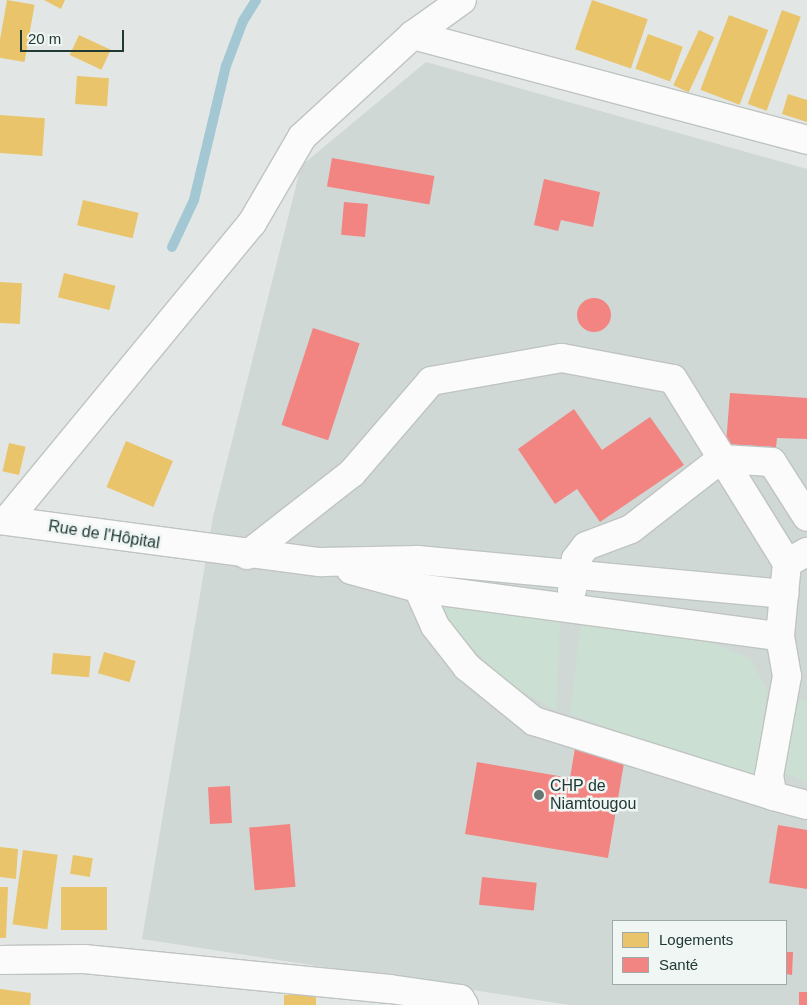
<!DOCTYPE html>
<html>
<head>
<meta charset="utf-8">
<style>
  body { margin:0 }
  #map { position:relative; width:807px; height:1005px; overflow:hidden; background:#e2e7e5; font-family:Helvetica,sans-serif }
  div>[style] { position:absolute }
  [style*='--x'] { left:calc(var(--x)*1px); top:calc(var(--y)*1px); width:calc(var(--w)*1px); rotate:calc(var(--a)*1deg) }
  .built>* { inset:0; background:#cfd8d5 }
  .green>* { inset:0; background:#cbe0d3 }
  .homes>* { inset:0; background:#e9c46a; transform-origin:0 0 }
  .health>* { inset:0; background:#f28482; transform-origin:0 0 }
  .round { border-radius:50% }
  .stream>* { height:10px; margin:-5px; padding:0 5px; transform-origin:5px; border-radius:5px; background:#a3c8d4 }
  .roads { filter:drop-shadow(1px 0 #bfc4c2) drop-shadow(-1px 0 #bfc4c2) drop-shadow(0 1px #bfc4c2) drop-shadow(0 -1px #bfc4c2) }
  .minor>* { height:28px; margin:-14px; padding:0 14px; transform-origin:14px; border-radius:14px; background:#fbfbfb }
  .dots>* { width:14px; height:14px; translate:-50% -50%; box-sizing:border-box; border:2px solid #eff6f4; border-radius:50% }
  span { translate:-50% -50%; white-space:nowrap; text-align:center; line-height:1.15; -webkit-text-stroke:5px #eff6f4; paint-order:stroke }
  .street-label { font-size:16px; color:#213935 }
  .poi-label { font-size:16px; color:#213935 }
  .left { translate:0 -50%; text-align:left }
  .legend { position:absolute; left:612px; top:920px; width:175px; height:65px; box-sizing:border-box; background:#eff6f4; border:1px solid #9daaa8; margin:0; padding:6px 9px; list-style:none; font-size:15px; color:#213935 }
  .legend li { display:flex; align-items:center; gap:10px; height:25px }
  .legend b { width:25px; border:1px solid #9daaa8 }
  .scale { position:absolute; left:20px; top:30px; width:104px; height:22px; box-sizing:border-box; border:2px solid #213935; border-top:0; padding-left:6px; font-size:15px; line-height:18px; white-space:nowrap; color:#213935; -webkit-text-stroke:4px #eff6f4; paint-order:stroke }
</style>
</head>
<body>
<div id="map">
  <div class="built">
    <div style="clip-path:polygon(evenodd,426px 62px,807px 169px,807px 1005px,570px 1005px,142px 939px,213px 517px,301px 166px,426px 62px,613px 921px,786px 921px,786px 984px,613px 984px,613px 921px)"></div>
  </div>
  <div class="green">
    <div style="clip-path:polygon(438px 604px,560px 619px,556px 710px,506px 682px,451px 625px)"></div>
    <div style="clip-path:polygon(581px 623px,698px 638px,749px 658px,767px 689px,756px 779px,570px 714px)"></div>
    <div style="clip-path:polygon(802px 700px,807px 701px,807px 782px,783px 772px,791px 705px)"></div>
  </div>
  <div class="homes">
    <div style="left:7px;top:0;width:28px;height:58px;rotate:10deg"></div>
    <div style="clip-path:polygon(44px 0,65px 0,61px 9px)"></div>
    <div style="left:592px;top:0;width:59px;height:52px;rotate:19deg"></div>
    <div style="left:782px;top:10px;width:20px;height:100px;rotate:20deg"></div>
    <div style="left:729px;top:15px;width:42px;height:80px;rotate:21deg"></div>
    <div style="left:699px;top:30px;width:17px;height:61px;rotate:25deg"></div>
    <div style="left:648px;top:34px;width:37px;height:37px;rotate:20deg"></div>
    <div style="left:79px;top:35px;width:35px;height:22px;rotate:25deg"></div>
    <div style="left:77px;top:76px;width:32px;height:28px;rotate:4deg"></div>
    <div style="clip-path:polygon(788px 94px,807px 100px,807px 122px,782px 114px)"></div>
    <div style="left:0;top:115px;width:45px;height:38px;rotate:4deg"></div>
    <div style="left:83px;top:200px;width:57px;height:26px;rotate:13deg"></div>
    <div style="left:64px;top:273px;width:53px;height:25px;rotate:14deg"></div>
    <div style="left:0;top:282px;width:22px;height:41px;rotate:3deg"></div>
    <div style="left:126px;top:441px;width:51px;height:50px;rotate:23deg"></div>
    <div style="left:9px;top:443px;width:17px;height:29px;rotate:13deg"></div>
    <div style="left:104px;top:652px;width:33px;height:22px;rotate:16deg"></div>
    <div style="left:53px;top:653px;width:38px;height:21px;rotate:5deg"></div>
    <div style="clip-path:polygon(0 847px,18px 849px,16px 879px,0 877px)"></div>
    <div style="left:23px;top:850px;width:35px;height:75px;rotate:8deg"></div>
    <div style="left:73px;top:855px;width:20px;height:19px;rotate:9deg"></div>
    <div style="clip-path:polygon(0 887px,8px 887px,6px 938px,0 938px)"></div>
    <div style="left:61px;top:887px;width:46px;height:43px"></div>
    <div style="clip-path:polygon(0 989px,31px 993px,30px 1005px,0 1005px)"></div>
    <div style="left:284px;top:995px;width:32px;height:10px"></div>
  </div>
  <div class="health">
    <div style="left:332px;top:158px;width:104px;height:29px;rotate:10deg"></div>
    <div style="clip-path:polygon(544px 179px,600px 192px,593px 227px,561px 220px,558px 231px,534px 225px)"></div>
    <div style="left:344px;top:202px;width:24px;height:33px;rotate:5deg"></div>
    <div class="round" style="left:577px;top:298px;width:34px;height:34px"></div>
    <div style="left:313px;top:328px;width:49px;height:102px;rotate:18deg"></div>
    <div style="clip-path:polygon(730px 393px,807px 398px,807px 439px,777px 438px,776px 447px,726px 444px)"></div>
    <div style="clip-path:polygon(574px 409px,602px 450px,650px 417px,684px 465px,600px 522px,577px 489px,555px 504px,518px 449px)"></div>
    <div style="clip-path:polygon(576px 742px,626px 751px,608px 858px,465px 834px,477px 762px,570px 778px)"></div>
    <div style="left:230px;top:786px;width:37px;height:22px;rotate:87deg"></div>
    <div style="left:290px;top:824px;width:63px;height:41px;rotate:85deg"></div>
    <div style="clip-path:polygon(778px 825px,807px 830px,807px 889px,769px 883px)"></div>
    <div style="left:482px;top:877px;width:55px;height:28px;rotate:6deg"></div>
    <div style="clip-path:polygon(786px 952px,793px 952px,792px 975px,786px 974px)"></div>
    <div style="left:799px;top:992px;width:8px;height:13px"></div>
  </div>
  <div class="stream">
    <div style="--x:172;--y:247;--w:52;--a:-64.9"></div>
    <div style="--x:194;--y:200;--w:138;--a:-76.6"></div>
    <div style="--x:226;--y:66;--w:48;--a:-69.3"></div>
    <div style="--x:243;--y:21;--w:25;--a:-58"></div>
  </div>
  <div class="roads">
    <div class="minor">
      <div style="--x:413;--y:35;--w:408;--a:14.9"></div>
      <div style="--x:0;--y:520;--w:324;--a:7.5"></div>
      <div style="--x:321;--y:562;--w:97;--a:-1.2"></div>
      <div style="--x:418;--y:560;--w:368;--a:5.3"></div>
      <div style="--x:7;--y:520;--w:385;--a:-50.5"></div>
      <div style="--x:252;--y:223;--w:99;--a:-59.8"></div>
      <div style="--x:302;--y:137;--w:151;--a:-42.6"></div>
      <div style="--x:413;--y:35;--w:60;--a:-35.5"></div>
      <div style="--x:247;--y:555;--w:133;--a:-38"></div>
      <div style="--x:352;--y:473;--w:121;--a:-49.3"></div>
      <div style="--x:431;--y:381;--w:133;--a:-10"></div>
      <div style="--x:562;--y:358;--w:113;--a:10.7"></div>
      <div style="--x:673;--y:379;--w:216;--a:58.2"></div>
      <div style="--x:787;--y:563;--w:73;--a:95.5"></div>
      <div style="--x:780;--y:636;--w:41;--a:80.1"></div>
      <div style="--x:787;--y:676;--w:102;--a:100.2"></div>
      <div style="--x:769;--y:776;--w:20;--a:79"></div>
      <div style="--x:773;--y:796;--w:35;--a:15"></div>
      <div style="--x:787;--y:563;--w:23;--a:-29"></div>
      <div style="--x:351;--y:570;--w:69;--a:15"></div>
      <div style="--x:418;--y:588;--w:365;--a:7.6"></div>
      <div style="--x:418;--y:588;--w:42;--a:65.9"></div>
      <div style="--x:435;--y:626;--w:52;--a:52"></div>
      <div style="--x:467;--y:667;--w:86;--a:38.9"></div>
      <div style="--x:534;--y:721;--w:250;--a:17.4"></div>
      <div style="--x:572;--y:590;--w:31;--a:-83"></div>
      <div style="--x:576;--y:559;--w:16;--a:-52"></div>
      <div style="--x:586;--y:546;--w:48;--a:-20.7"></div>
      <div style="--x:631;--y:529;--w:114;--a:-37.9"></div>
      <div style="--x:721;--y:459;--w:51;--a:3.4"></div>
      <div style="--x:772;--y:462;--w:65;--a:57.5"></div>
      <div style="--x:0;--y:960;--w:84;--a:-0.7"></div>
      <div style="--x:84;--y:959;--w:307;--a:5.6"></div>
      <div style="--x:390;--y:989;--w:71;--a:8.1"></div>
      <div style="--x:460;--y:999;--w:7;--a:56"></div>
    </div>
  </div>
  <div class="dots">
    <div style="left:539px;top:795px;background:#657673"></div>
  </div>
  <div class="street-label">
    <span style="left:104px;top:535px;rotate:9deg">Rue de l'Hôpital</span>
  </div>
  <div class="poi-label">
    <span class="left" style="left:550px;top:795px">CHP de<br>Niamtougou</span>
  </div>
  <ul class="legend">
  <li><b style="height:14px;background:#e9c46a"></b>Logements</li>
  <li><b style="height:14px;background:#f28482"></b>Santé</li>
  </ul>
  <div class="scale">20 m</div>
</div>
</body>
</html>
